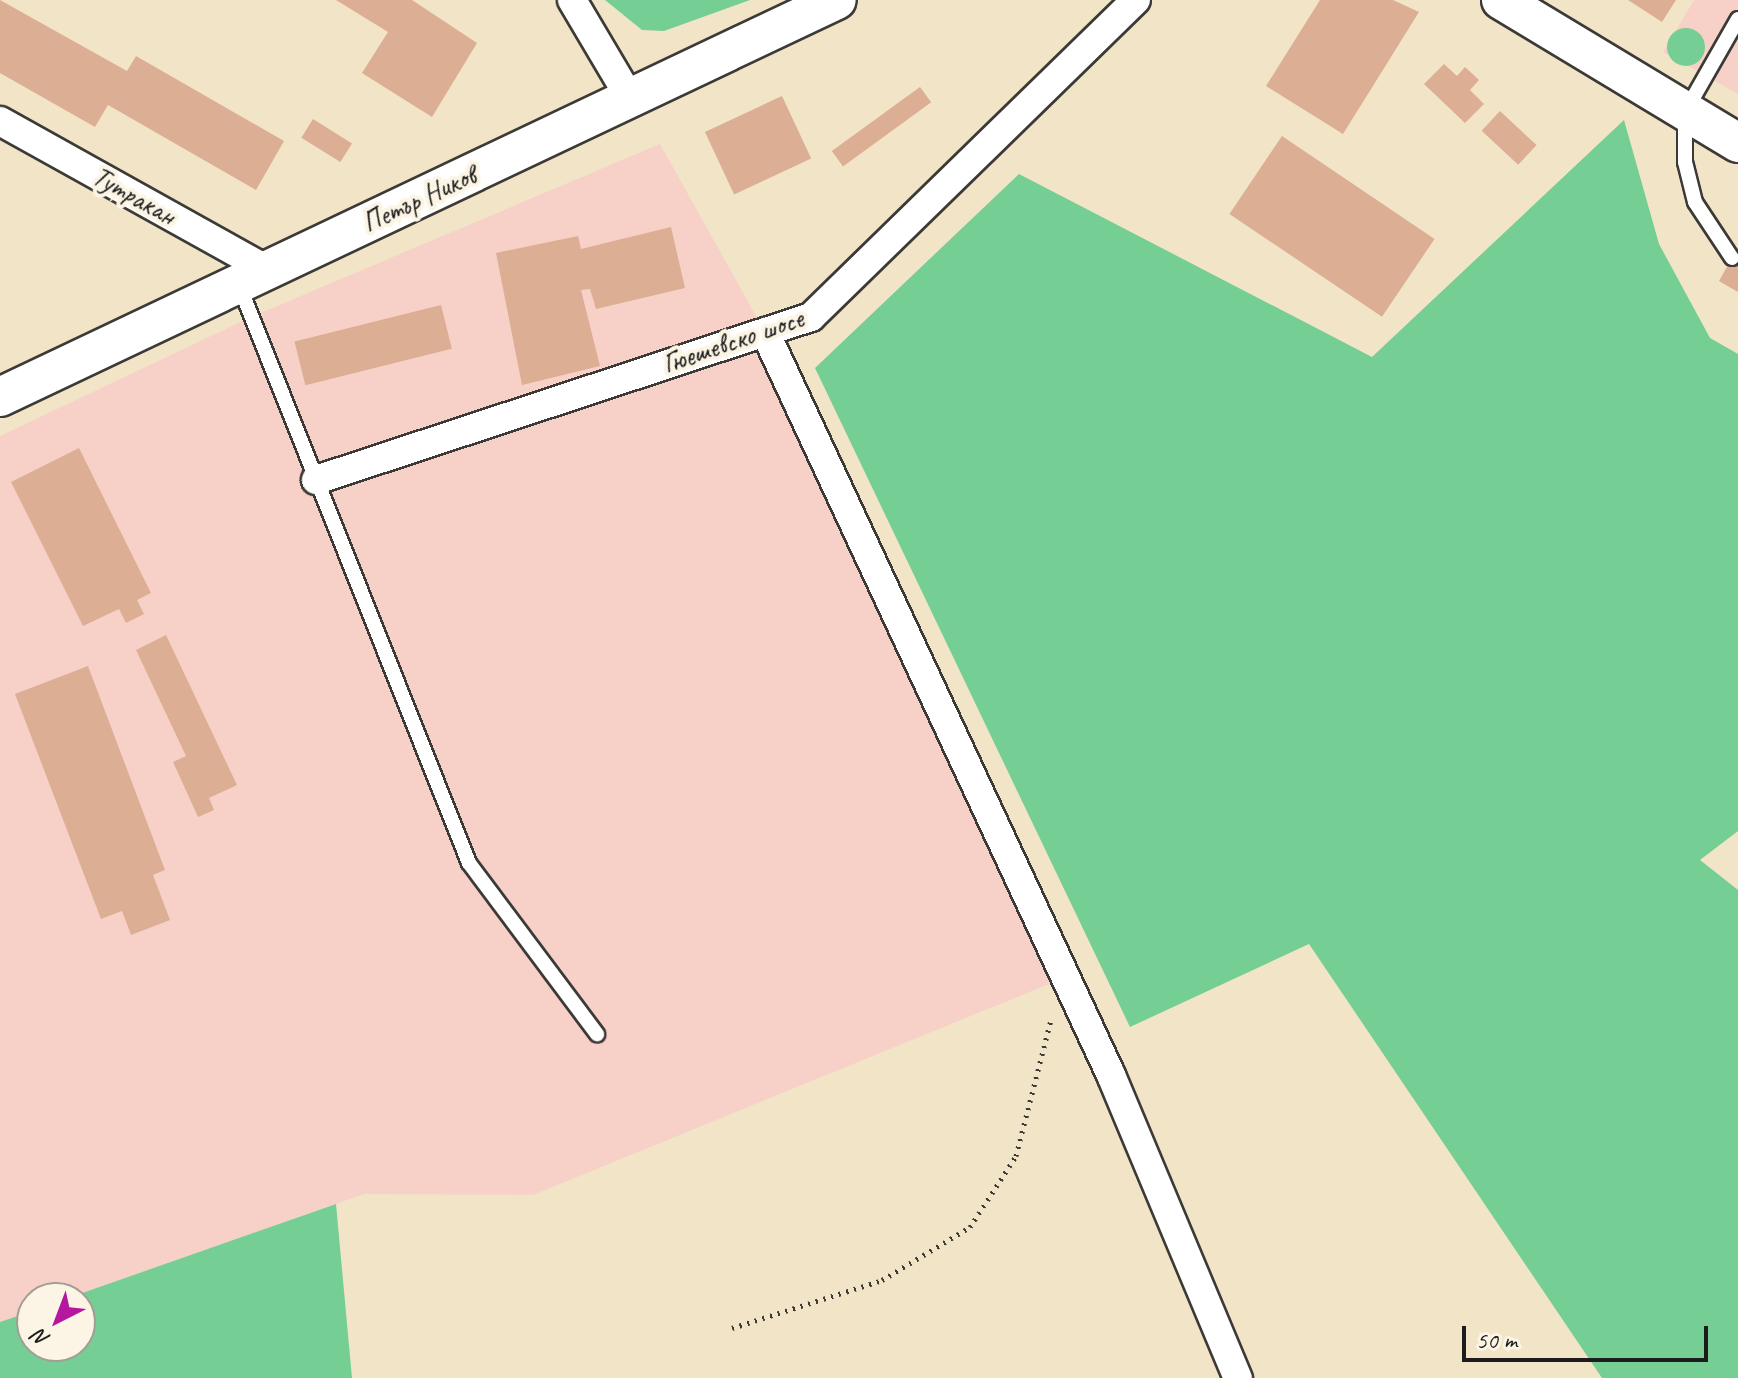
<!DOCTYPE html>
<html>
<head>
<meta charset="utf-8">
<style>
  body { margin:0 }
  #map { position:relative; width:1738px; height:1378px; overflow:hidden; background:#f2e4c7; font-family:Caveat,sans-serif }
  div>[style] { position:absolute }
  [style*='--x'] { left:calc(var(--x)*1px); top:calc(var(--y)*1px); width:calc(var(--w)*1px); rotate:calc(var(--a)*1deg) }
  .built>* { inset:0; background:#f7d1c8 }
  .green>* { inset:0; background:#75ce94 }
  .round { border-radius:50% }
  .building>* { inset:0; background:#dcae93; transform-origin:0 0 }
  .path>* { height:5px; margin-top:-2.5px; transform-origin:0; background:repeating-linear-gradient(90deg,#3c3a36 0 2px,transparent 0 8px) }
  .roads { filter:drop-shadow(2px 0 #3c3a36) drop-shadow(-2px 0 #3c3a36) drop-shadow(0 2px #3c3a36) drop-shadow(0 -2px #3c3a36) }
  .lane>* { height:14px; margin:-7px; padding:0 7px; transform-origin:7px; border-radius:7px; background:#fff }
  .street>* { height:28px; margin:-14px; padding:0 14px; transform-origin:14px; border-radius:14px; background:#fff }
  .secondary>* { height:38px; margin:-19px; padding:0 19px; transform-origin:19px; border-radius:19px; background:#fff }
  span { translate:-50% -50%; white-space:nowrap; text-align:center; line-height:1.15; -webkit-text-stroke:8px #fcf5e5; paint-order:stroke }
  .street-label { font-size:28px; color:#1c1c1c }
  .north { position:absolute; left:16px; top:1282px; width:80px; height:80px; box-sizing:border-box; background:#fcf5e5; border:2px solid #a29e95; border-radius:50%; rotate:222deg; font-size:22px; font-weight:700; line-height:32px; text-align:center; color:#1c1c1c }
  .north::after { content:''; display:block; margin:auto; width:28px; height:36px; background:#b5179e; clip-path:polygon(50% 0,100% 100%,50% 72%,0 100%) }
  .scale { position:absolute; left:1462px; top:1326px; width:246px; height:36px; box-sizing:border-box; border:4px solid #1c1c1c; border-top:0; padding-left:10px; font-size:24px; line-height:28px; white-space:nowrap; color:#1c1c1c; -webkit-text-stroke:6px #fcf5e5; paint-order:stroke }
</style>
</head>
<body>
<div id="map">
  <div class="built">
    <div style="clip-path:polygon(1694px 0,1738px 0,1738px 94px,1663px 52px)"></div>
    <div style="clip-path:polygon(660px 144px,765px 332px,1066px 977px,533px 1195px,364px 1194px,68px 1298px,32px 1298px,32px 1311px,0 1322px,0 436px,251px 317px)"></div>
  </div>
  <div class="green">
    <div style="clip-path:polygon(605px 0,750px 0,664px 31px,642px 30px)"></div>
    <div class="round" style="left:1667px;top:28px;width:38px;height:38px"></div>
    <div style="clip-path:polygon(1624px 120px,1659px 244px,1710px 338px,1738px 354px,1738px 831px,1700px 860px,1738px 890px,1738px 1378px,1602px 1378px,1309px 944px,1130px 1027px,815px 368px,1019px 174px,1372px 357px)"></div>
    <div style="clip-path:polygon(336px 1204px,352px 1378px,0 1378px,0 1322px,32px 1311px,32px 1346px,80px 1346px,80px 1298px,68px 1298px)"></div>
  </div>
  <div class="building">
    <div style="clip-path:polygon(0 0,127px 71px,136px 56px,284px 141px,256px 190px,108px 105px,95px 127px,0 73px)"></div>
    <div style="clip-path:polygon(336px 0,412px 0,477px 43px,432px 117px,362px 73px,388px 32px)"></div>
    <div style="clip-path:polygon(1320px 0,1393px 0,1419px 12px,1343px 134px,1266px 86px)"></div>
    <div style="clip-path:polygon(1628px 0,1676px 0,1662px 22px)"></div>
    <div style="clip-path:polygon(1444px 64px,1457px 76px,1465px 67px,1479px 80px,1470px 90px,1484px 104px,1465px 123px,1424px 84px)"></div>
    <div style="left:920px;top:87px;width:19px;height:109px;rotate:54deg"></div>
    <div style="left:782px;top:96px;width:69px;height:85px;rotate:65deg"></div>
    <div style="left:1500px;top:111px;width:50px;height:27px;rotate:43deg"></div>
    <div style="left:313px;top:119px;width:46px;height:22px;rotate:32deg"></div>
    <div style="left:1282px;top:136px;width:184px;height:94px;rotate:34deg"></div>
    <div style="clip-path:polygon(671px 227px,685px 288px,596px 309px,590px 289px,581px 290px,600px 366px,522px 385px,496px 253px,578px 236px,581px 249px)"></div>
    <div style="clip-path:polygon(1738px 247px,1738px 292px,1719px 281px)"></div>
    <div style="left:441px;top:305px;width:45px;height:151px;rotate:76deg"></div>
    <div style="clip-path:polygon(79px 448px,151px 593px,137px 600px,144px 614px,126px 623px,119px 609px,83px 626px,11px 482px)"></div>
    <div style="clip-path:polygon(166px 635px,237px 785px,209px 798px,214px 810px,198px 817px,173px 762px,186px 756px,136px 650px)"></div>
    <div style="clip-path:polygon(88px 666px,165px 870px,153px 875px,170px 920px,131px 935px,122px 911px,101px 919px,15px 694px)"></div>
  </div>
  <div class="path">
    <div style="--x:732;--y:1328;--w:157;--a:-17.7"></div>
    <div style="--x:882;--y:1280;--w:103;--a:-31.1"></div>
    <div style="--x:970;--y:1227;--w:85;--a:-57.1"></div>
    <div style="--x:1016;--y:1156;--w:140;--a:-75.6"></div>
  </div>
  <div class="roads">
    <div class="lane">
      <div style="--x:1732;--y:258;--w:67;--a:-123.5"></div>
      <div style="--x:1695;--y:202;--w:41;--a:-104"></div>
      <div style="--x:1685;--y:162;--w:50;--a:-90"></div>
      <div style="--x:1685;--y:112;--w:107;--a:-60.3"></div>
      <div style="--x:239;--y:285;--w:622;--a:68.3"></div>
      <div style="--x:469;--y:863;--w:214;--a:53.2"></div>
    </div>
    <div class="street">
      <div style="--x:572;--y:0;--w:114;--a:59.4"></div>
      <div style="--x:0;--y:121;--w:307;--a:29.1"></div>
      <div style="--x:765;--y:332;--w:820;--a:65.03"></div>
      <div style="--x:1111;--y:1075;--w:329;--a:67.3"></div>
      <div style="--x:316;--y:480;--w:521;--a:-18.23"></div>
      <div style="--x:811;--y:317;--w:454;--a:-44.3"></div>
    </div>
    <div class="secondary">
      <div style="--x:1501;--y:0;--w:277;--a:31.1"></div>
      <div style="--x:0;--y:397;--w:926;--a:-25.38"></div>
    </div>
  </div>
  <div class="street-label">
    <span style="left:134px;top:196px;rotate:29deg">Тутракан</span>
    <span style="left:419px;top:199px;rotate:-25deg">Петър Ников</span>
    <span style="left:733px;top:341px;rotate:-19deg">Гюешевско шосе</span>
  </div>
  <div class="north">N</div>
  <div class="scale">50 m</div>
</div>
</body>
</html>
